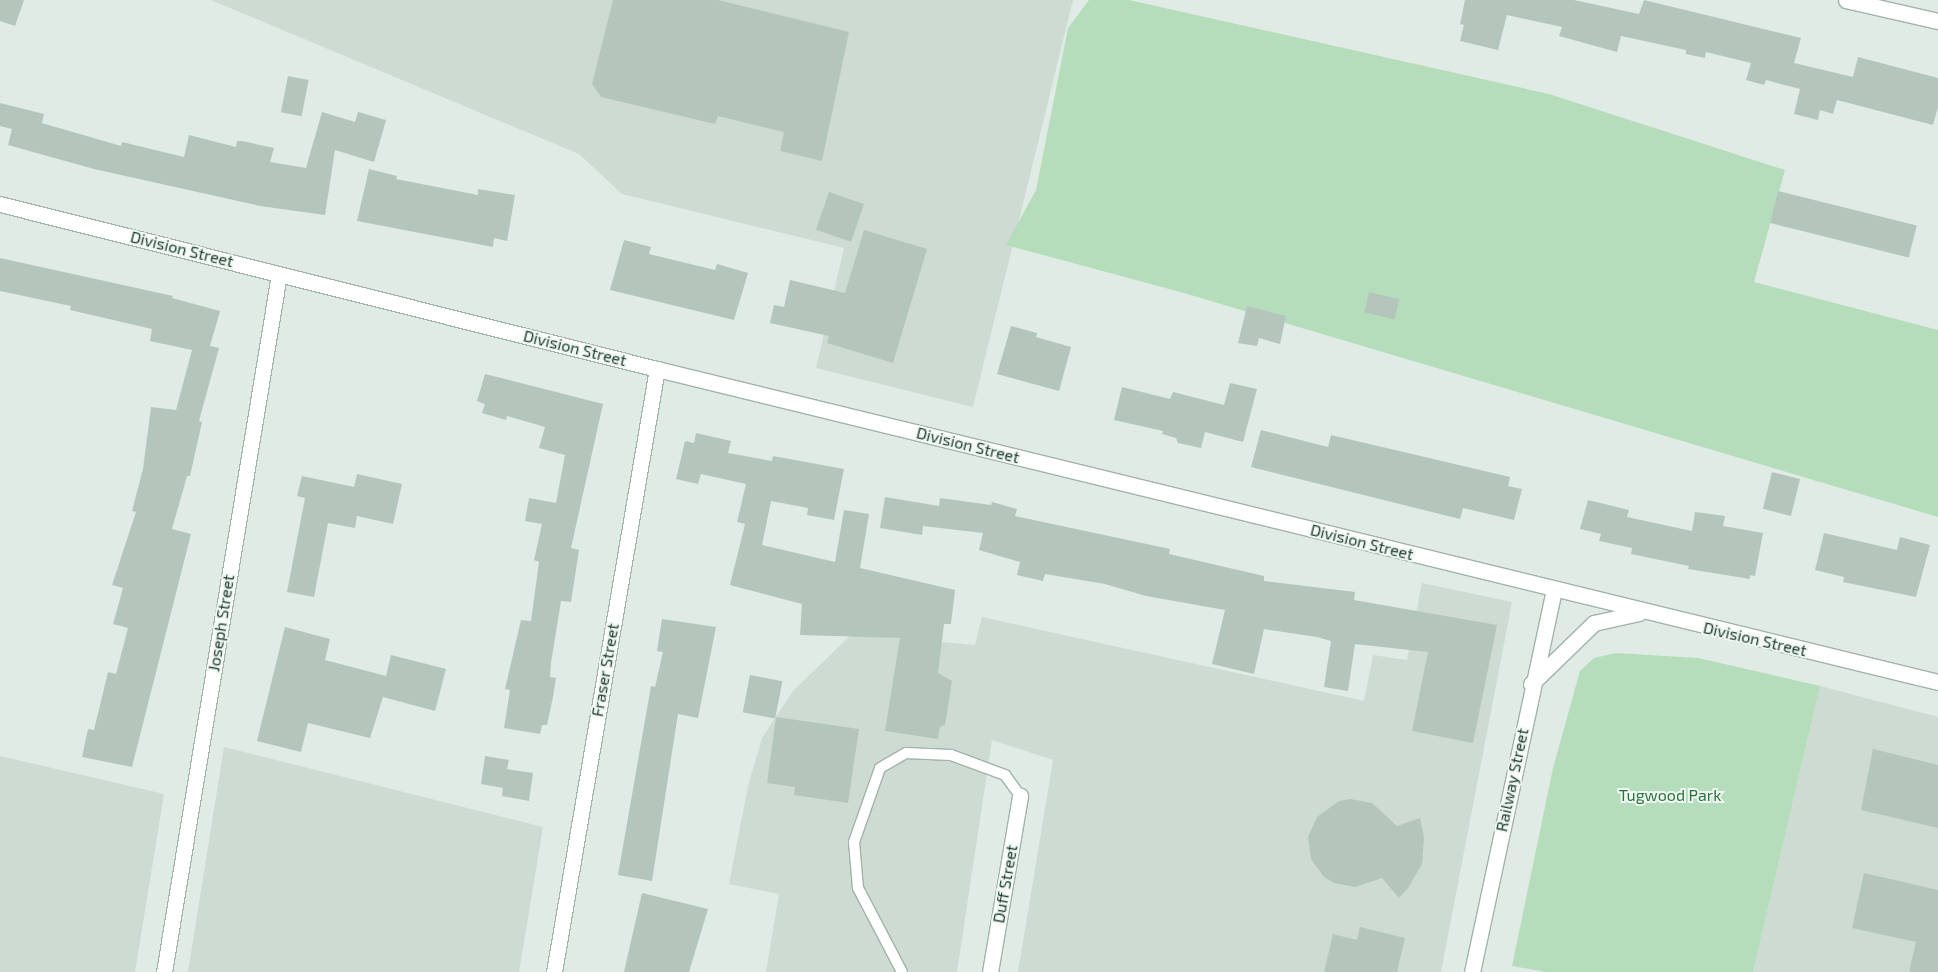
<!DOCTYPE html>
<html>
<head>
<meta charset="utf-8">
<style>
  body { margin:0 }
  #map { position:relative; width:1938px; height:972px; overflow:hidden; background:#dfebe4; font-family:"Exo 2",sans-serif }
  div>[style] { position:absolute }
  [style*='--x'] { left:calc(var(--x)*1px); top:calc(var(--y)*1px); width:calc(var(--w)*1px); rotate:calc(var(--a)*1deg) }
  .built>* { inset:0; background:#cddbd2 }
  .green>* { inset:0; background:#b6ddbb }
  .building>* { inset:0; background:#b4c6bc; transform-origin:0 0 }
  .roads { filter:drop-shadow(1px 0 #a2b3aa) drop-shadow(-1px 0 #a2b3aa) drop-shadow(0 1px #a2b3aa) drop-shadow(0 -1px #a2b3aa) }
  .lane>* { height:10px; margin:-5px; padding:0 5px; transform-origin:5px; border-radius:5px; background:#fff }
  .street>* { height:15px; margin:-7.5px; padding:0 7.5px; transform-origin:7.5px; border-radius:7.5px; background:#fff }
  .secondary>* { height:15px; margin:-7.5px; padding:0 7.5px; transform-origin:7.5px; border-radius:7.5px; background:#fff }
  span { translate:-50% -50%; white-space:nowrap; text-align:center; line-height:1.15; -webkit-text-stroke:4px #eff7f2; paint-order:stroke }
  .street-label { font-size:16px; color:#1f3b2f }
  .park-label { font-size:16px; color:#287439 }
</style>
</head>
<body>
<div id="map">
  <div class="built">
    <div style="clip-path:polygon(211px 0,1073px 0,973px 407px,816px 368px,844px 248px,622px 194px,579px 154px)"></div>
    <div style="clip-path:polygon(1422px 583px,1512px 602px,1441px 972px,1018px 972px,1053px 760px,992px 740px,957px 972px,766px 972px,779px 894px,729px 884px,748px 786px,762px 738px,793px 691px,852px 634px,975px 645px,982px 617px,1364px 701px,1373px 655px,1407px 660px)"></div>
    <div style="clip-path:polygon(1820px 686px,1938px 717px,1938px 972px,1753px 972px)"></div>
    <div style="clip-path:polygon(224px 747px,543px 827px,519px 972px,188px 972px)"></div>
    <div style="clip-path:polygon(0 756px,164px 794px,135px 972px,0 972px)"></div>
  </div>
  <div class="green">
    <div style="clip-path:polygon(1089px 0,1129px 0,1549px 94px,1785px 170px,1754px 282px,1938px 330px,1938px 517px,1184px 293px,1006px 245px,1036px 190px,1068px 28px)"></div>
    <div style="clip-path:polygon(1616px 653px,1698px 658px,1820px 686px,1753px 972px,1546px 972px,1512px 966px,1553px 768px,1580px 671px,1594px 658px)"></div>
  </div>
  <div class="building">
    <div style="clip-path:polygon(0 0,24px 0,15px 26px,0 21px)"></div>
    <div style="clip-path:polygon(613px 0,718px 0,849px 32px,822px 161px,780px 151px,784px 132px,718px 116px,715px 124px,601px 97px,592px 84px)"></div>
    <div style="clip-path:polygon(1465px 0,1574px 0,1639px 14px,1644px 0,1801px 38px,1794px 63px,1853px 77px,1858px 57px,1938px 78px,1938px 107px,1933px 125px,1837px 100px,1833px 114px,1820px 110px,1818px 120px,1794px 114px,1800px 89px,1766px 80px,1764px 85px,1746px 80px,1751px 63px,1706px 52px,1705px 58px,1686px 54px,1686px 50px,1621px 36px,1617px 52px,1559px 36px,1562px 27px,1507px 15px,1498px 50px,1460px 41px,1464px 25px,1460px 24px)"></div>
    <div style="left:288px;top:76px;width:21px;height:37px;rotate:11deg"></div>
    <div style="clip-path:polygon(0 103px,44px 114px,42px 123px,121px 146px,122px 142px,184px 157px,189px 135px,236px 147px,237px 141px,242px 141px,274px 148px,270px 162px,306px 168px,322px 112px,355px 122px,358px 112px,386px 120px,374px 162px,335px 150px,325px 215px,260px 206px,94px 169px,8px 145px,12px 129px,0 126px)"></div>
    <div style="clip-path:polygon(369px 169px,397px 176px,396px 179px,478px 195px,478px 189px,515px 195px,507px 241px,494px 238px,493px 247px,357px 221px)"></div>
    <div style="left:1778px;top:191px;width:143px;height:33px;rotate:14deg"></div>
    <div style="left:829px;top:192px;width:37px;height:40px;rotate:19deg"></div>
    <div style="clip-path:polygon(864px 230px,927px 249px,893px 363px,827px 343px,829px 336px,770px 323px,774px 305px,784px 307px,790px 280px,845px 293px)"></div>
    <div style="clip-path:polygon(624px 240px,651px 247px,649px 254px,715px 270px,717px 264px,748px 273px,734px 320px,610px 290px)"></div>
    <div style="clip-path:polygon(0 258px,173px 296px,172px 298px,220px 311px,210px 346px,219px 348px,199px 421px,202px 422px,190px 476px,187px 476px,172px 529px,191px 534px,132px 767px,82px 757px,88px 729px,94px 730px,108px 672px,116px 674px,128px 628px,113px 624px,123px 588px,112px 585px,136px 512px,132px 511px,143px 469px,151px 407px,176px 410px,192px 350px,150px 341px,152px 329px,70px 310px,71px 306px,0 291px)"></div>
    <div style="left:1369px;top:292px;width:31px;height:21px;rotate:13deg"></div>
    <div style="clip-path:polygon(1247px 306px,1286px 316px,1280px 344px,1259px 338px,1257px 346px,1238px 343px)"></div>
    <div style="clip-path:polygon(1011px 326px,1037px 333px,1036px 337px,1071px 347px,1059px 391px,997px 374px)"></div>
    <div style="clip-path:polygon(485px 374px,603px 404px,571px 548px,579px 550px,571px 602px,561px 601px,551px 663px,550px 677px,556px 678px,553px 697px,547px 725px,542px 725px,540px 734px,504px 728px,510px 690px,505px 689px,521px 620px,531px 621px,539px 562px,534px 560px,542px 524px,525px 521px,529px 498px,556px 503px,565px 455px,539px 448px,545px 427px,507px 416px,506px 420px,482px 413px,485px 404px,477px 401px)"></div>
    <div style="clip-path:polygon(1230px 383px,1257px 389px,1243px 442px,1205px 432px,1201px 448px,1178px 443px,1176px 438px,1162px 434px,1163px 431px,1114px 420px,1122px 387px,1170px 399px,1173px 392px,1224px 405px)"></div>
    <div style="clip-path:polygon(1261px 430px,1328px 447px,1331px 435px,1510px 477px,1508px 486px,1522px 489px,1514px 520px,1463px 508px,1460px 519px,1251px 467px)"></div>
    <div style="clip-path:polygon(696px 433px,731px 441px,728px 453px,772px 461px,773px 456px,844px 469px,834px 520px,807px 515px,808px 508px,771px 501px,762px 545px,835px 562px,844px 510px,869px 514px,860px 568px,955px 590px,951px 624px,944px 624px,938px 673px,952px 681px,945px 725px,940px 727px,938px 739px,885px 731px,900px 638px,800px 635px,802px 604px,730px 585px,745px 524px,737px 522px,746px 484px,701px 474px,698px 484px,676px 479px,685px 441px,694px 443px)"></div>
    <div style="left:1772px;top:472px;width:29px;height:38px;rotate:14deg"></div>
    <div style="clip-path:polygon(357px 474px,402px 484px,393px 524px,357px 516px,355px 528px,328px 523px,314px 597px,287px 592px,305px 498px,297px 496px,302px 476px,354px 487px)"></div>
    <div style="clip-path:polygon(885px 497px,939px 506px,940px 498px,991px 505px,992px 502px,1017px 509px,1015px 516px,1170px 549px,1169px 554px,1264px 576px,1264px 581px,1355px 592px,1354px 600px,1497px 625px,1473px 743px,1412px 731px,1428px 652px,1355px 644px,1348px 691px,1324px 687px,1331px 641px,1317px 637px,1264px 629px,1254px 674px,1212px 664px,1225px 610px,1146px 596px,1105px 584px,1045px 574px,1043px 581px,1017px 575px,1020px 562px,979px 550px,983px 533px,923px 526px,922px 535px,880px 528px)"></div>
    <div style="clip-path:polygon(1588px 500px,1629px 510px,1627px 517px,1692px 531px,1695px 512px,1725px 516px,1723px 526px,1763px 533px,1755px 576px,1750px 575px,1750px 579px,1688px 569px,1689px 566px,1631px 554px,1632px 548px,1599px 541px,1601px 534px,1580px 529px)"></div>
    <div style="clip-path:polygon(1824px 533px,1897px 550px,1900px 537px,1930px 545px,1916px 597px,1843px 582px,1844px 577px,1815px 570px)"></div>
    <div style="clip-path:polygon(662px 619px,716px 627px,698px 718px,678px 714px,652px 881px,618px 875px,651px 686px,655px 687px,663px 652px,657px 651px)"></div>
    <div style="clip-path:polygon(285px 627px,330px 639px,325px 660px,386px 676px,391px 655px,446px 669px,435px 711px,383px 697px,370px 738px,308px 723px,301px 752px,257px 741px)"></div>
    <div style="left:750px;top:675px;width:33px;height:38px;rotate:11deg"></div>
    <div style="clip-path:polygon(776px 717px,859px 729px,848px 803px,794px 795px,795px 787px,767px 783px)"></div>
    <div style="clip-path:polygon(1873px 749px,1938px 765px,1938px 828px,1861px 810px)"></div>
    <div style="clip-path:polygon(485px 756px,509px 760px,507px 769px,533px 773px,529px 801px,502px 796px,503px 788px,481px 784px)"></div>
    <div style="clip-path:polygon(1350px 799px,1372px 803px,1397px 826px,1420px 818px,1424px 837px,1422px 864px,1408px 888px,1399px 898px,1382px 878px,1355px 887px,1334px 883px,1324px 877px,1311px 859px,1308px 837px,1317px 817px,1339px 801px)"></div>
    <div style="clip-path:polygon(1864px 873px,1938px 890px,1938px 972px,1909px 972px,1916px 942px,1852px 928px)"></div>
    <div style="clip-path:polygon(642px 893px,708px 909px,689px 972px,624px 972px)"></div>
    <div style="clip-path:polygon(1360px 927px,1405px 938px,1397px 972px,1324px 972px,1333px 934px,1357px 940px)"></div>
  </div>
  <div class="roads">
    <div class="lane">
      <div style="--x:902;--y:972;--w:95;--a:-117.6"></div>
      <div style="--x:858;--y:888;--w:46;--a:-95"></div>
      <div style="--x:854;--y:842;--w:78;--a:-70.6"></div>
      <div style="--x:880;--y:768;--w:30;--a:-30"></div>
      <div style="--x:906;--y:753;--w:45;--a:2.5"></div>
      <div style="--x:951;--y:755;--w:58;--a:20.3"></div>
      <div style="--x:1005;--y:775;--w:26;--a:54"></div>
    </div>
    <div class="street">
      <div style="--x:1846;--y:0;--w:94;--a:12.9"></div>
      <div style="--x:164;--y:972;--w:707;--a:-80.64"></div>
      <div style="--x:554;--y:972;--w:612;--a:-80.31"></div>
      <div style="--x:990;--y:972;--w:179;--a:-80.3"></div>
    </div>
    <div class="secondary">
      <div style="--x:0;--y:204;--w:677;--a:14.1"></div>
      <div style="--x:657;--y:369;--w:1319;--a:13.73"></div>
      <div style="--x:1531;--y:684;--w:88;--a:-44.1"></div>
      <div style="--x:1594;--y:623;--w:46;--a:-12.5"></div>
      <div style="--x:1472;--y:972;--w:392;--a:-77.9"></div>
    </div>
  </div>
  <div class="street-label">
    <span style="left:182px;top:249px;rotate:14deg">Division Street</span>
    <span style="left:575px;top:348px;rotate:14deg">Division Street</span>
    <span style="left:968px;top:445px;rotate:14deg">Division Street</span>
    <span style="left:1362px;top:542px;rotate:14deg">Division Street</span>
    <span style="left:221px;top:623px;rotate:-81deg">Joseph Street</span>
    <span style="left:1755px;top:639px;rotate:13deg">Division Street</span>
    <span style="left:605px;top:670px;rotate:-80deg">Fraser Street</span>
    <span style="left:1512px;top:780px;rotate:-78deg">Railway Street</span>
    <span style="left:1005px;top:884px;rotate:-80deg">Duff Street</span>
  </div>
  <div class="park-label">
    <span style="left:1670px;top:795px">Tugwood Park</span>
  </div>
</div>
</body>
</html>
